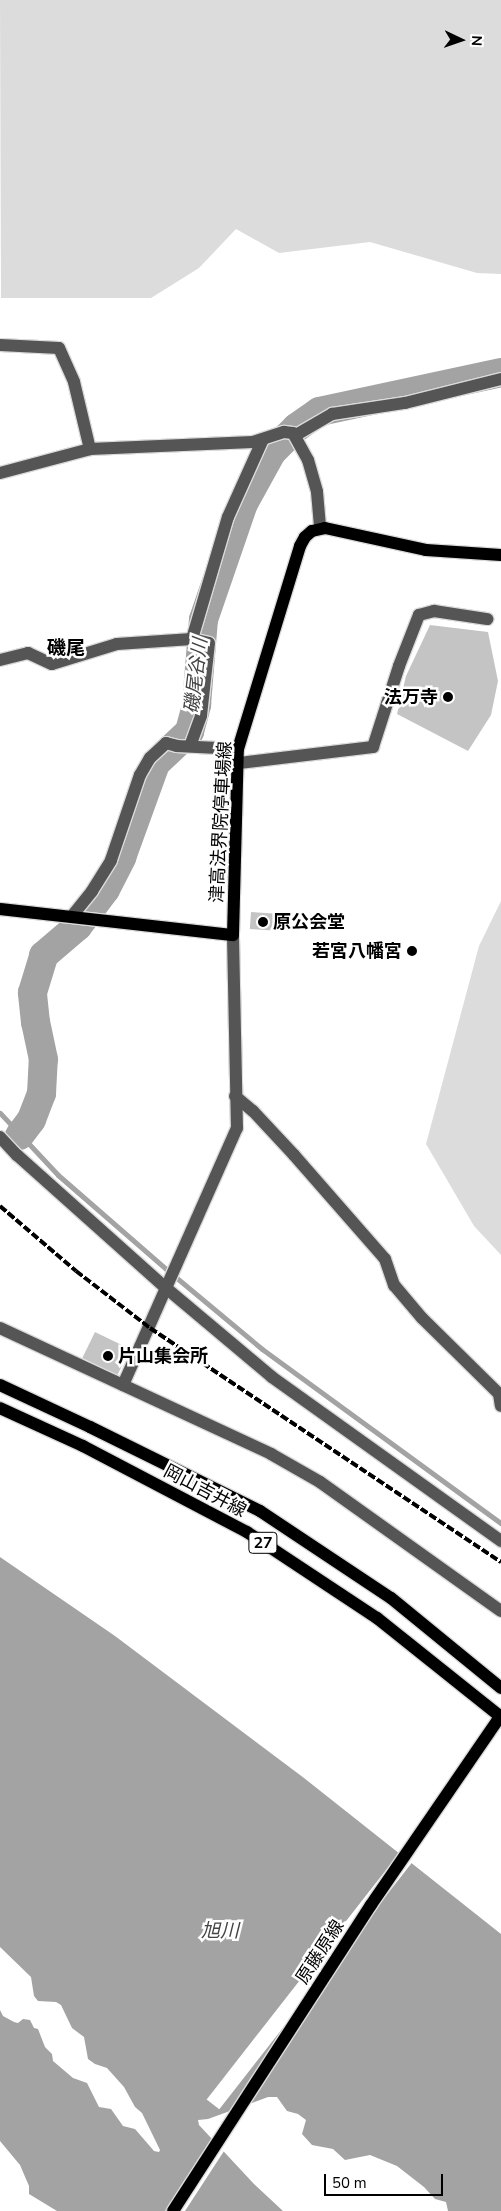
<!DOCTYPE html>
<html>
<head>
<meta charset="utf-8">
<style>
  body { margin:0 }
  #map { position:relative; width:501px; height:2211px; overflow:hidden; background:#fff; font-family:"Nunito Sans","Noto Sans JP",sans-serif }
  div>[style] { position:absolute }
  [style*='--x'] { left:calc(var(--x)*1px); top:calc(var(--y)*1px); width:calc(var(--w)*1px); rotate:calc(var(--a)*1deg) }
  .green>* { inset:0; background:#dcdcdc }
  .water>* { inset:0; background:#a3a3a3 }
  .pier>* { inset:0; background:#fff; transform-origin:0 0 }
  .stream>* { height:5px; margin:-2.5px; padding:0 2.5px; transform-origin:2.5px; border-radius:2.5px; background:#a3a3a3 }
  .river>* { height:29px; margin:-14.5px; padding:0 14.5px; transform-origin:14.5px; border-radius:14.5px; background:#a3a3a3 }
  .building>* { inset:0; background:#c4c4c4; transform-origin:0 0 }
  .roads { filter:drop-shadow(1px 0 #dbdbdb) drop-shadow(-1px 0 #dbdbdb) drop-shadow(0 1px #dbdbdb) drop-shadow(0 -1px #dbdbdb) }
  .minor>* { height:12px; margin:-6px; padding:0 6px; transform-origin:6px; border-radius:6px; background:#555 }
  .major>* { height:12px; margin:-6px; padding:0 6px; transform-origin:6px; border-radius:6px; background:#000 }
  .rail>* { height:4px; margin-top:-2px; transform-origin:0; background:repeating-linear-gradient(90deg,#000 0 8px,transparent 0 10.5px) }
  .dots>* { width:14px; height:14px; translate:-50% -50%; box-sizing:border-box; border:2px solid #fff; border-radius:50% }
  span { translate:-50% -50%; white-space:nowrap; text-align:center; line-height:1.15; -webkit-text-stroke:5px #fff; paint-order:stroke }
  .shield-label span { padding:1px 4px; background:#fff; border:1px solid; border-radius:4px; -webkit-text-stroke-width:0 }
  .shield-label { font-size:16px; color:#000; font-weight:700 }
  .poi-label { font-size:18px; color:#000; font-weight:700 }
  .right { translate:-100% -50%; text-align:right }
  .left { translate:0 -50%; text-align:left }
  .street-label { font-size:18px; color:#000 }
  .neighbourhood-label { font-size:19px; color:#000; font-weight:700 }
  .water-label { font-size:19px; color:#444; font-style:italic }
  .north { position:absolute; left:436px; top:15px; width:50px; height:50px; -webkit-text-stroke:4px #fff; paint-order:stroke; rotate:93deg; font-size:14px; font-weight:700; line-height:20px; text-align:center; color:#000 }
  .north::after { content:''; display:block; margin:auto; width:18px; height:22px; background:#000; clip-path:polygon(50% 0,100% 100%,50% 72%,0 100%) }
  .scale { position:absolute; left:324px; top:2174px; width:119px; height:22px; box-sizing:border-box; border:2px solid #000; border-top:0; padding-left:6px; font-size:15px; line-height:18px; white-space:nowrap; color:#000; -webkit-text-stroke:4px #fff; paint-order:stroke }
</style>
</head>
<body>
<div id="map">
  <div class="green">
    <div style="clip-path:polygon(0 0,501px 0,501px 274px,477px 273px,370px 242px,279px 253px,236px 229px,199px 268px,151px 298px,1px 298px)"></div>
    <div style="clip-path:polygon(501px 901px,501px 1255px,474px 1226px,426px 1144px,479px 946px)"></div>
  </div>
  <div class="water">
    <div style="clip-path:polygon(0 1557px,115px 1636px,304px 1778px,501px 1934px,501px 2211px,448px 2211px,446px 2202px,435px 2199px,424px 2187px,397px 2166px,370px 2155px,345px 2160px,333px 2149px,312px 2145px,302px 2134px,306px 2120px,298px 2114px,287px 2111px,277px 2097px,268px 2097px,208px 2119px,198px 2120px,199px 2125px,254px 2184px,283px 2211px,289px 2211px,57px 2211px,29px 2194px,29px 2186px,20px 2165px,0 2141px,0 2010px,3px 2016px,14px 2022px,18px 2023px,23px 2019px,30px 2020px,34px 2028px,38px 2029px,45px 2047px,52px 2054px,53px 2061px,73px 2078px,87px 2083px,99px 2107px,111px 2109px,123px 2126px,135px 2129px,154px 2151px,159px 2152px,160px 2150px,142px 2113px,135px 2107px,124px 2087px,107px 2068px,95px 2064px,88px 2059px,84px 2037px,72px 2028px,61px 2005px,56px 2002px,38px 2001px,34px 1996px,31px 1977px,0 1947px)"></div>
  </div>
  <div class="pier">
    <div style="left:400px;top:1852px;width:16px;height:314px;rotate:38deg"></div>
    <div style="clip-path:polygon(214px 2136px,226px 2148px,185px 2211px,165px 2211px)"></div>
  </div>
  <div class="stream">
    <div style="--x:0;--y:1113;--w:85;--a:46.9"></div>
    <div style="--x:58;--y:1175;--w:143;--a:41"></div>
    <div style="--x:166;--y:1269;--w:125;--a:39.8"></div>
    <div style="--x:262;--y:1349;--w:296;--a:36.1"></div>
  </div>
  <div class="river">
    <div style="--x:19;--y:1135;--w:20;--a:-53"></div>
    <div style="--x:31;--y:1119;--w:28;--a:-69"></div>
    <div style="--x:41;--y:1093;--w:34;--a:-87"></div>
    <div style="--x:43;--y:1059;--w:38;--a:-102"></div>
    <div style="--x:35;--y:1022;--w:30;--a:-96"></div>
    <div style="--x:32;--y:992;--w:39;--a:-73"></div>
    <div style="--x:43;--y:955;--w:45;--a:-40.5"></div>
    <div style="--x:77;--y:926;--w:46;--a:-52.9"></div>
    <div style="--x:105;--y:889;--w:36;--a:-63"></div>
    <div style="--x:121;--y:857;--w:100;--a:-70.1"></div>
    <div style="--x:155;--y:763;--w:47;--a:-43.3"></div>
    <div style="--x:189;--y:731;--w:28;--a:-75"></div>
    <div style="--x:196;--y:704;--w:85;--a:-85.3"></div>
    <div style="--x:203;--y:619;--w:123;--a:-71"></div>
    <div style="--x:243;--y:503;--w:58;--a:-61.2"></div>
    <div style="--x:271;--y:452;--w:35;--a:-45"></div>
    <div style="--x:296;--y:427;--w:28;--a:-35"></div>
    <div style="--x:319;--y:411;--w:186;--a:-12.1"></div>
  </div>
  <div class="building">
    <div style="clip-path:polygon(430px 625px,488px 632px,498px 681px,491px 715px,468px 751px,397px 714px,406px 676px)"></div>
    <div style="left:251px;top:912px;width:26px;height:17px;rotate:4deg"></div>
    <div style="left:95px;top:1332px;width:39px;height:29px;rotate:26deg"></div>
  </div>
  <div class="roads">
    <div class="minor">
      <div style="--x:0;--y:345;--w:59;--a:2.9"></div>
      <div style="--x:59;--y:348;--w:37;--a:66"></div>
      <div style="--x:74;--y:382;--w:69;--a:76.6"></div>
      <div style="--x:296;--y:435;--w:42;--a:-30.3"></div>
      <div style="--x:332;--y:414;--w:74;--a:-8.6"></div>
      <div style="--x:405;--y:403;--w:99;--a:-14"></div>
      <div style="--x:0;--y:473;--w:93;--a:-14.9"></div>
      <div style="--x:90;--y:449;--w:163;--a:-2.5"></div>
      <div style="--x:253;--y:442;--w:33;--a:-18"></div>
      <div style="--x:284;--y:432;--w:9;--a:6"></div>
      <div style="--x:293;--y:433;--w:31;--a:61"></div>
      <div style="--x:308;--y:460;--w:33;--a:74"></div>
      <div style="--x:317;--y:492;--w:36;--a:85"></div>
      <div style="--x:192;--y:639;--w:127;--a:-73.6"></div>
      <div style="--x:228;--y:517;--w:85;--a:-65.8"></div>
      <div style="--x:0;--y:660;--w:29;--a:-14"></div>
      <div style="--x:28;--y:653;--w:26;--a:25"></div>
      <div style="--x:52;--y:664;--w:68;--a:-17.1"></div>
      <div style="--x:117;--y:644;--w:75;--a:-3.8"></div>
      <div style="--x:192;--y:639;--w:17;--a:13"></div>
      <div style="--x:209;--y:643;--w:73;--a:96.3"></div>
      <div style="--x:201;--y:716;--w:32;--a:110"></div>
      <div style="--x:239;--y:763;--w:135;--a:-6.8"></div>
      <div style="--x:373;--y:747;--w:85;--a:-72.2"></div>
      <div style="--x:399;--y:666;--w:55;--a:-68.6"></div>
      <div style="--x:419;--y:615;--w:16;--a:-15"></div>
      <div style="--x:434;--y:611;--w:54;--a:8.6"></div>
      <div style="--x:72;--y:916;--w:32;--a:-51"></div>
      <div style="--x:92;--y:891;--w:36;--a:-58"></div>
      <div style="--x:111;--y:860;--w:90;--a:-71.2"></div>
      <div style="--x:140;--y:775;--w:20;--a:-60"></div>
      <div style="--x:150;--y:758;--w:22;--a:-43"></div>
      <div style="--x:166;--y:743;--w:11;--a:15"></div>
      <div style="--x:177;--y:746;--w:61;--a:2.8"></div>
      <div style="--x:235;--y:1096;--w:23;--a:40"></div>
      <div style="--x:253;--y:1111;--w:60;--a:47"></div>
      <div style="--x:294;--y:1155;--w:138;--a:48.8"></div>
      <div style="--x:385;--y:1259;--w:28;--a:71"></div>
      <div style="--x:394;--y:1285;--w:43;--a:49.7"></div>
      <div style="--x:422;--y:1318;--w:108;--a:44.6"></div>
      <div style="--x:499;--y:1394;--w:12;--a:81"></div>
      <div style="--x:0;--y:1137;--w:25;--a:47"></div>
      <div style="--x:17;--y:1155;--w:200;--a:41.8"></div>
      <div style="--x:166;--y:1288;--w:138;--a:40"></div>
      <div style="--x:272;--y:1377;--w:282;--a:35.6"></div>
      <div style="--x:0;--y:1328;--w:299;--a:24.9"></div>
      <div style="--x:271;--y:1454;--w:56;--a:29.7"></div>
      <div style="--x:320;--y:1482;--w:222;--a:35.5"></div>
      <div style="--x:123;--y:1385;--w:281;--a:-66.1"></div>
      <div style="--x:237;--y:1128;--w:193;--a:-91.2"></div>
    </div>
    <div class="major">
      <div style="--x:0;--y:909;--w:234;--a:6.4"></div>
      <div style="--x:233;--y:935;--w:186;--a:-88.5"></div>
      <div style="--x:238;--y:749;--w:212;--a:-73"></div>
      <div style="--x:300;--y:546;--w:10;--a:-61"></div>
      <div style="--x:305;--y:537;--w:9;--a:-41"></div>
      <div style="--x:312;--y:531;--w:13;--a:-13"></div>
      <div style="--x:325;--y:528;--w:103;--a:12.3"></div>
      <div style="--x:426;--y:550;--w:75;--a:3.8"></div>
      <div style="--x:0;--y:1385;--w:99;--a:25"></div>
      <div style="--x:90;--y:1427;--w:190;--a:26.3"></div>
      <div style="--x:260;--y:1511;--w:157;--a:33.6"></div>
      <div style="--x:391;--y:1598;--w:142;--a:39.3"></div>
      <div style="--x:0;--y:1408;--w:91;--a:24.6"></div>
      <div style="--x:83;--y:1446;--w:185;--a:27.7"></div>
      <div style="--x:247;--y:1532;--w:156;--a:33.5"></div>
      <div style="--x:377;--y:1618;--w:159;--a:38.6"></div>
      <div style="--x:173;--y:2211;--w:364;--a:-57.1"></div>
      <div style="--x:371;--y:1905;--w:230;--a:-55.6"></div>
    </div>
  </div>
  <div class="rail">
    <div style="--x:0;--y:1206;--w:100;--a:40.5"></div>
    <div style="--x:76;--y:1271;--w:93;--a:37.6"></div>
    <div style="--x:150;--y:1328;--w:422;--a:33.7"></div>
  </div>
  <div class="dots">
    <div style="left:448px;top:697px;background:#000"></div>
    <div style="left:263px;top:922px;background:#000"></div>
    <div style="left:412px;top:951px;background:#000"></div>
    <div style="left:108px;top:1356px;background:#000"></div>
  </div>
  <div class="shield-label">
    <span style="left:263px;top:1543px">27</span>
  </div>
  <div class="poi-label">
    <span class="right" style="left:438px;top:697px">法万寺</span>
    <span class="left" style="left:273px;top:922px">原公会堂</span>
    <span class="right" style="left:402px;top:951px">若宮八幡宮</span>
    <span class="left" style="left:118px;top:1356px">片山集会所</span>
  </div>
  <div class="street-label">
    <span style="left:221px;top:822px;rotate:-87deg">津高法界院停車場線</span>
    <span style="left:205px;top:1491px;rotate:28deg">岡山吉井線</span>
    <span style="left:320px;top:1952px;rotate:-57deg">原藤原線</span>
  </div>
  <div class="neighbourhood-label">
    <span style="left:66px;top:649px">磯尾</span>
  </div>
  <div class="water-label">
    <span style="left:197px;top:676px;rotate:-83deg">磯尾谷川</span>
    <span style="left:220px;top:1932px">旭川</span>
  </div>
  <div class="north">N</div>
  <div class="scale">50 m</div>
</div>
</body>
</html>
